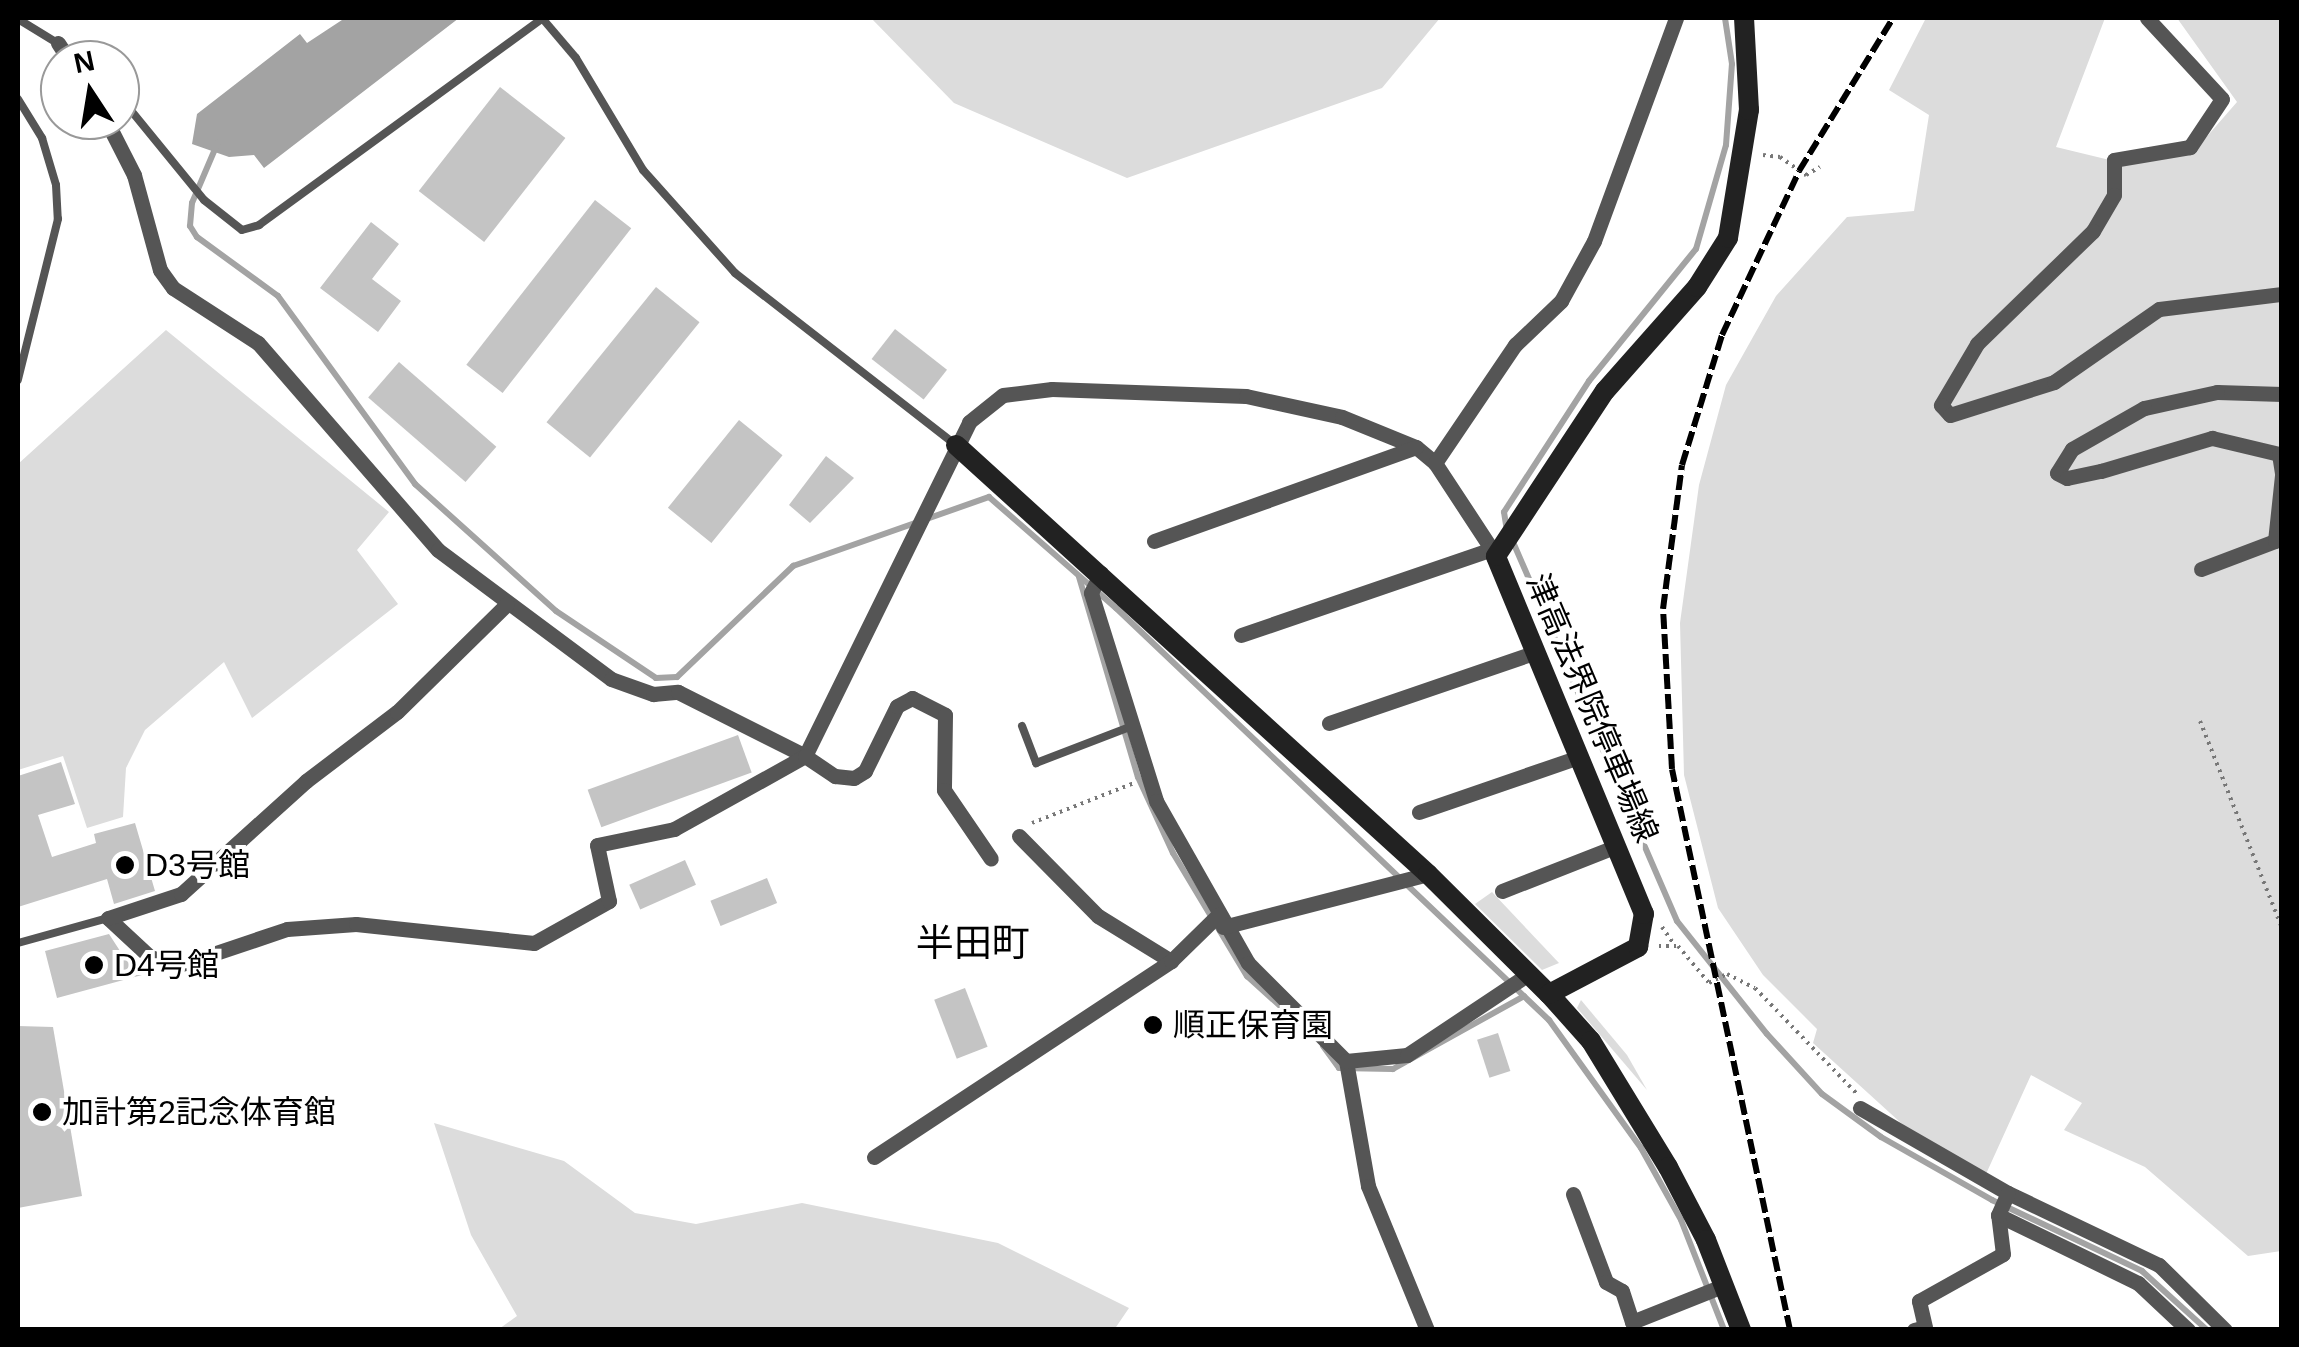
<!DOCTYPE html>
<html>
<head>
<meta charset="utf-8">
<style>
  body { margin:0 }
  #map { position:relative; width:2299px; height:1347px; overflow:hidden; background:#fff; font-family:Arial,"Noto Sans JP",sans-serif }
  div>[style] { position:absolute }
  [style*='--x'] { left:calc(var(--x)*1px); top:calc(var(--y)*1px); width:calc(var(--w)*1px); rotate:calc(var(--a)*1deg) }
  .green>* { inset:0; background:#dcdcdc }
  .water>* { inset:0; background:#a3a3a3 }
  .stream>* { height:6px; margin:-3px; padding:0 3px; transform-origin:3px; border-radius:3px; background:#a3a3a3 }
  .building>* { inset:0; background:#c4c4c4; transform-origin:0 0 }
  .path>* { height:4px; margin-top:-2px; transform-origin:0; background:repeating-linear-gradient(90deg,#777 0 2.5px,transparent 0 7.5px) }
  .lane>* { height:8px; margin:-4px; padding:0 4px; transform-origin:4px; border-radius:4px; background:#555 }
  .street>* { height:15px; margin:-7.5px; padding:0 7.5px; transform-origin:7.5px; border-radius:7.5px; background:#555 }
  .secondary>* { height:20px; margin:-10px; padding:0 10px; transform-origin:10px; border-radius:10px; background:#222 }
  .rail>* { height:6px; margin-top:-3px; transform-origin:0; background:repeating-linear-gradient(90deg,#000 0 15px,transparent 0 20px) }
  .dots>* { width:28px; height:28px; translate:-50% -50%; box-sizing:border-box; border:5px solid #fff; border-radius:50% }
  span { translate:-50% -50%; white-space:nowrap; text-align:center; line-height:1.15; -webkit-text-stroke:8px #fff; paint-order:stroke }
  .street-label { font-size:32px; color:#000 }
  .poi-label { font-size:32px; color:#000 }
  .left { translate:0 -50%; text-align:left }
  .quarter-label { font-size:38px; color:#000 }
  .frame { position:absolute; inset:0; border:20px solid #000; pointer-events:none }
  .north { position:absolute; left:40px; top:40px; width:100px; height:100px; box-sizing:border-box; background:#fff; border:2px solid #999; border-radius:50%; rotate:348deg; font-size:28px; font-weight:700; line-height:40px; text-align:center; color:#000 }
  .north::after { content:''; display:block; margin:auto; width:35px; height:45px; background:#000; clip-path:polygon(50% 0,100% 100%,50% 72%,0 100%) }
</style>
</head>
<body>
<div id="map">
  <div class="green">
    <div style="clip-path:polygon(871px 18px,1440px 18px,1382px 88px,1127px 178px,954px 103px)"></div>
    <div style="clip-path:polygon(1926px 18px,2105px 18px,2056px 147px,2122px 163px,2196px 149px,2237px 102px,2177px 18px,2281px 18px,2281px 1251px,2248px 1256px,2145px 1167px,2064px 1130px,2082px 1103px,2031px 1075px,1986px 1174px,1912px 1133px,1813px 1043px,1817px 1029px,1763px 975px,1718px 908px,1684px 775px,1680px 623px,1699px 485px,1726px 385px,1776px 296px,1847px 217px,1914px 211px,1929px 115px,1889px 90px)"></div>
    <div style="clip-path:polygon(166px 330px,389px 512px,357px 550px,398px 604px,252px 718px,224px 662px,145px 730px,126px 768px,123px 817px,87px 828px,63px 756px,18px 770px,18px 464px)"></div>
    <div style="clip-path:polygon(1492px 892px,1559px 963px,1542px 970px,1475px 904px)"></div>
    <div style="clip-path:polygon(1581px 1000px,1627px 1055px,1647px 1090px,1577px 1008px)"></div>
    <div style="clip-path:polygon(434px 1123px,564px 1161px,635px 1213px,696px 1224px,802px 1203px,998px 1243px,1129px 1308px,1114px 1330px,499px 1329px,517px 1316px,471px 1235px)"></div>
  </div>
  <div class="water">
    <div style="clip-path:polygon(345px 18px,459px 18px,264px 168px,254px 155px,229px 157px,192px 144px,197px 114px,300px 34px,307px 43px)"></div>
  </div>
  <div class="stream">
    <div style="--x:218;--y:142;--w:66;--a:113.1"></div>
    <div style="--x:192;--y:203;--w:23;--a:95"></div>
    <div style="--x:190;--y:226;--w:13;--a:58"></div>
    <div style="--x:197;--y:237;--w:100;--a:36.1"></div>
    <div style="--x:278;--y:296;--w:233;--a:53.9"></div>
    <div style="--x:415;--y:484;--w:190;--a:42"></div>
    <div style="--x:556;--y:611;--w:120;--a:33.8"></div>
    <div style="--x:656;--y:678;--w:21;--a:-3"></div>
    <div style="--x:677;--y:677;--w:161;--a:-43.7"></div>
    <div style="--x:793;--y:566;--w:208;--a:-19.4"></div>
    <div style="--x:989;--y:497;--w:169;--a:41.2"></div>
    <div style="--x:1116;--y:608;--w:598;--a:43.58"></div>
    <div style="--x:1549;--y:1020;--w:158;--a:54.3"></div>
    <div style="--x:1641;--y:1148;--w:82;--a:60.9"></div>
    <div style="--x:1681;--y:1220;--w:118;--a:68.6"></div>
    <div style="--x:1507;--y:531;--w:19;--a:-99"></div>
    <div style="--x:1504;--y:512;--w:156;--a:-57"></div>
    <div style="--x:1589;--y:381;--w:170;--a:-51"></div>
    <div style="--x:1696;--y:249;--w:108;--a:-73.9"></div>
    <div style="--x:1726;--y:145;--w:81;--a:-85.8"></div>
    <div style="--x:1732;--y:64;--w:47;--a:-98.7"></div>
    <div style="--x:1513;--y:542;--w:413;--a:66.6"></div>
    <div style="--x:1677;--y:921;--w:144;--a:51.5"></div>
    <div style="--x:1767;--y:1034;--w:81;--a:47.5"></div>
    <div style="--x:1822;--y:1094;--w:73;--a:36.1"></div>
    <div style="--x:1881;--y:1137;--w:128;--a:29.6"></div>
    <div style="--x:1992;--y:1200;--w:166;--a:25.3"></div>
    <div style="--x:2142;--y:1271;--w:88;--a:42.2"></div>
    <div style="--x:1079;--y:577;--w:209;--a:73.6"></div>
    <div style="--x:1138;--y:777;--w:84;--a:65.3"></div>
    <div style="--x:1173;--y:853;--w:144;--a:59"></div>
    <div style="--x:1247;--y:976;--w:57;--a:42.1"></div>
    <div style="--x:1323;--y:1046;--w:27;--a:54"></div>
    <div style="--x:1339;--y:1068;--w:54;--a:1.1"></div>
    <div style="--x:1393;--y:1069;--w:150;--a:-29.1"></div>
  </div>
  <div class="building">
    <div style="left:500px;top:87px;width:83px;height:132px;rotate:38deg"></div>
    <div style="left:595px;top:200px;width:46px;height:209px;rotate:38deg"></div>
    <div style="clip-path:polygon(371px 222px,399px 244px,372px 279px,401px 301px,378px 332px,320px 288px)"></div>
    <div style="left:656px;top:287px;width:56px;height:174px;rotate:39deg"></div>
    <div style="left:895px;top:329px;width:66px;height:38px;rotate:38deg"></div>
    <div style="left:399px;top:362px;width:129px;height:47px;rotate:41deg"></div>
    <div style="left:739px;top:420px;width:56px;height:113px;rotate:39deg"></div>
    <div style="clip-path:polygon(826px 456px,854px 478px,810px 523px,789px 505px)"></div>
    <div style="left:738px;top:735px;width:40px;height:160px;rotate:70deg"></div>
    <div style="clip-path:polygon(61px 762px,75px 804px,38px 815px,52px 857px,96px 843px,94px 834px,135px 823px,155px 891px,114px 904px,107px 879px,18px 907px,18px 776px)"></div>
    <div style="left:685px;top:860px;width:27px;height:61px;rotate:66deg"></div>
    <div style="left:767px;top:878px;width:27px;height:61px;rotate:68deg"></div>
    <div style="clip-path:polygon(109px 934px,122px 954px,139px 962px,142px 975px,57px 998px,45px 951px)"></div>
    <div style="left:965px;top:988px;width:63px;height:33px;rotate:69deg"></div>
    <div style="clip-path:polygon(18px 1026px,53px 1027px,82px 1196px,18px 1208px)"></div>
    <div style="left:1498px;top:1033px;width:40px;height:22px;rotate:72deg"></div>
  </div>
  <div class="path">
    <div style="--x:1763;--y:155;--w:17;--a:7"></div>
    <div style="--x:1780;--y:157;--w:32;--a:35"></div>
    <div style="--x:1806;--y:175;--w:16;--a:-30"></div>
    <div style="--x:2200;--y:721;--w:223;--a:68.4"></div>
    <div style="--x:1032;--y:823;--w:110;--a:-21.4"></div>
    <div style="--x:1662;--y:927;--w:19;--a:55"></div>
    <div style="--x:1659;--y:946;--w:19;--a:0"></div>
    <div style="--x:1678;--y:946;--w:48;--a:50"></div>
    <div style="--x:1709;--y:983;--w:20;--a:-27"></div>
    <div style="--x:1727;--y:974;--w:31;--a:27"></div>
    <div style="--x:1755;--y:988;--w:147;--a:46.1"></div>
  </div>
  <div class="lane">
    <div style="--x:542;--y:18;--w:52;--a:49.6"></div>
    <div style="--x:576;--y:58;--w:131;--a:59.1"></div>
    <div style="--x:643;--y:170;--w:138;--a:48.2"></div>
    <div style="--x:735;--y:273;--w:280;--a:37.9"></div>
    <div style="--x:18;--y:19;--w:79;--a:31.5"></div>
    <div style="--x:120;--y:97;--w:133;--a:50.8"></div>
    <div style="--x:204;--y:200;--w:48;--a:38.3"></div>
    <div style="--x:242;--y:230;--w:18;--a:-16"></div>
    <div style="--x:259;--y:225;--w:351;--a:-36.1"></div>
    <div style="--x:18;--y:99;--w:46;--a:58.4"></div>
    <div style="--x:42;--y:138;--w:49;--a:73.4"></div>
    <div style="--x:56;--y:185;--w:34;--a:87"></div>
    <div style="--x:58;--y:219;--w:166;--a:104"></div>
    <div style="--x:1022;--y:726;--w:40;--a:69"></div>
    <div style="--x:1036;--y:763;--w:101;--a:-21"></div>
    <div style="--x:18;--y:943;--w:93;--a:-15.5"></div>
  </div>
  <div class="street">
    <div style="--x:2147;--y:18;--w:110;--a:47.2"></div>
    <div style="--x:2222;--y:99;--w:58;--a:123.7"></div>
    <div style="--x:2190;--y:147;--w:77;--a:170.3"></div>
    <div style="--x:2114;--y:160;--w:35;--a:90"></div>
    <div style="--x:2114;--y:195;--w:42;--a:120.3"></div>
    <div style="--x:2093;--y:231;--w:162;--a:135.8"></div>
    <div style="--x:1977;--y:344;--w:71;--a:120.5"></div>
    <div style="--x:1941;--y:405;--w:13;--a:48"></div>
    <div style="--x:1950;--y:415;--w:109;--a:-17.6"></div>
    <div style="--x:2054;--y:382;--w:128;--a:-34.8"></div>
    <div style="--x:2159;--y:309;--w:124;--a:-7"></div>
    <div style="--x:58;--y:43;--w:20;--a:57"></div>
    <div style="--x:106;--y:120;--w:62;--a:63"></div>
    <div style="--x:134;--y:175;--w:98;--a:74.7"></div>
    <div style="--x:160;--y:270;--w:22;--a:54"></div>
    <div style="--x:173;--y:288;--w:101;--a:32.9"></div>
    <div style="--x:258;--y:343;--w:274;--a:49"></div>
    <div style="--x:438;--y:550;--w:216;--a:36.7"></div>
    <div style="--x:611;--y:679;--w:45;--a:19.7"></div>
    <div style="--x:653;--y:694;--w:25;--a:-5"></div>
    <div style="--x:678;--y:692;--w:142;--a:26.7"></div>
    <div style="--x:805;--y:756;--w:372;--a:-63.8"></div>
    <div style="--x:969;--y:422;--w:43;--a:-38.5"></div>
    <div style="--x:1003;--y:395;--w:49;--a:-7"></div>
    <div style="--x:1052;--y:389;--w:194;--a:2.1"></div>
    <div style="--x:1246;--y:396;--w:98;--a:12.3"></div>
    <div style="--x:1342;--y:417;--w:80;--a:22.1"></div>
    <div style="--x:1416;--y:447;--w:25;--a:40"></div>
    <div style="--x:1435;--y:463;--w:111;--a:56.7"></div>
    <div style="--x:2282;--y:394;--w:65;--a:-178.2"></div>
    <div style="--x:2217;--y:392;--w:75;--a:167.6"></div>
    <div style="--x:2144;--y:408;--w:83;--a:150.3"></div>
    <div style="--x:2072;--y:449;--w:28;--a:122"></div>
    <div style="--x:2057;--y:473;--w:11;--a:27"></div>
    <div style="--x:2067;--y:478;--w:35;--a:-12"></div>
    <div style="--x:2101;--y:471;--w:116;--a:-16.6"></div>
    <div style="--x:2212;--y:438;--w:69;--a:13.4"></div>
    <div style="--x:2279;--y:454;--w:20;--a:81"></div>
    <div style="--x:1435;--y:463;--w:143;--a:-55.9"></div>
    <div style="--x:1515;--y:345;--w:64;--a:-43.7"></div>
    <div style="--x:1561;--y:301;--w:68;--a:-61.2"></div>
    <div style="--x:1594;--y:241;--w:238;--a:-69.8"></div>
    <div style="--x:1154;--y:541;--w:278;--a:-19.7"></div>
    <div style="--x:2201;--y:569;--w:79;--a:-20.7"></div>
    <div style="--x:2275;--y:541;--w:66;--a:-83.9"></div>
    <div style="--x:1101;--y:573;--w:22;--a:117"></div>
    <div style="--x:1091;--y:593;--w:218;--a:72.6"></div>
    <div style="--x:1156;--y:801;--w:186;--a:60.4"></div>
    <div style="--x:1248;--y:963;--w:139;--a:45"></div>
    <div style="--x:1346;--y:1061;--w:127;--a:80"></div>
    <div style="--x:1368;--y:1186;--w:156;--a:67.7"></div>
    <div style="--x:1241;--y:635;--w:265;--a:-18.9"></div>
    <div style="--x:1329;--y:723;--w:219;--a:-18.9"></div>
    <div style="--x:1419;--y:812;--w:169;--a:-19"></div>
    <div style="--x:1019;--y:836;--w:112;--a:45.4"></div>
    <div style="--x:1098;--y:916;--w:86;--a:31.7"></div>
    <div style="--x:1502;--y:891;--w:123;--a:-21.4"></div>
    <div style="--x:108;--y:918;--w:57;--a:42.9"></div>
    <div style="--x:150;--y:957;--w:28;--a:18"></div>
    <div style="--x:177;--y:966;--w:116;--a:-18.6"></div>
    <div style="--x:287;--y:929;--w:69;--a:-4.1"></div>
    <div style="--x:356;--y:924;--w:179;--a:6.1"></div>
    <div style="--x:534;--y:943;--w:86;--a:-29.2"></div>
    <div style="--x:609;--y:901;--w:57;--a:-102.1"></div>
    <div style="--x:597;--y:845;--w:79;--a:-11.7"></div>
    <div style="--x:674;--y:829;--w:150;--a:-29.1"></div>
    <div style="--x:805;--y:756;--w:36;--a:34"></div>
    <div style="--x:835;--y:776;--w:19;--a:6"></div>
    <div style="--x:854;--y:778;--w:13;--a:-32"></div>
    <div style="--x:865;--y:771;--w:72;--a:-63.8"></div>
    <div style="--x:897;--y:706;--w:17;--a:-28"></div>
    <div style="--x:912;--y:698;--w:37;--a:27"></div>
    <div style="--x:945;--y:715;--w:75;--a:90.8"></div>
    <div style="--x:944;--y:790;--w:83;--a:55.7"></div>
    <div style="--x:108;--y:918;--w:77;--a:-18.2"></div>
    <div style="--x:181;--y:894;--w:169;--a:-42.1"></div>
    <div style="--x:306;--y:781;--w:114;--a:-37.2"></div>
    <div style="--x:397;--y:712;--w:154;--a:-44.5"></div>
    <div style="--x:1223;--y:927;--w:212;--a:-14.5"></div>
    <div style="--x:1346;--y:1061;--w:61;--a:-5.6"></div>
    <div style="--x:1407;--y:1055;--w:148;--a:-33.7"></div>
    <div style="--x:1860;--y:1108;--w:171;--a:29.9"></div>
    <div style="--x:2008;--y:1193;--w:167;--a:25.5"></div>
    <div style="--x:2159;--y:1265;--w:93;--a:44.6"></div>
    <div style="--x:874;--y:1157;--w:356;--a:-33.4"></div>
    <div style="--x:1171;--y:961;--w:66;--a:-44.4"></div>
    <div style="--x:1573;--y:1194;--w:94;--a:69.4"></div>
    <div style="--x:1606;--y:1282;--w:18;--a:29"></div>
    <div style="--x:1622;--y:1291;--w:33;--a:72"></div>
    <div style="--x:1632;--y:1322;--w:100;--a:-21.7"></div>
    <div style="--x:1998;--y:1215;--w:156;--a:25.9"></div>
    <div style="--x:2138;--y:1283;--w:69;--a:43.2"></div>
    <div style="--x:1914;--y:1330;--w:11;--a:-15"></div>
    <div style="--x:1925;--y:1327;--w:27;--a:-103"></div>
    <div style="--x:1919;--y:1301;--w:96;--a:-29.2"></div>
    <div style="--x:2003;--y:1254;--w:39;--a:-97"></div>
    <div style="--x:1998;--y:1215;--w:24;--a:-66"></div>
  </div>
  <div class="secondary">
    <div style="--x:956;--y:445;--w:638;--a:42.27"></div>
    <div style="--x:1428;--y:874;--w:170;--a:44.8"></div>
    <div style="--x:1549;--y:994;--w:63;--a:48.2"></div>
    <div style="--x:1591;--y:1041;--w:148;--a:58.6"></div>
    <div style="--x:1668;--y:1167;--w:82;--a:62.5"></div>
    <div style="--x:1706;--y:1240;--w:97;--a:68.7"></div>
    <div style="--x:1549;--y:994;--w:101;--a:-27.8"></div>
    <div style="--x:1638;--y:947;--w:34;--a:-80"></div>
    <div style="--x:1644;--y:914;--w:387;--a:-112.5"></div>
    <div style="--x:1496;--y:556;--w:198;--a:-56.6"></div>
    <div style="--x:1605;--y:391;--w:139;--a:-48.5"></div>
    <div style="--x:1697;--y:287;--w:58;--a:-57.7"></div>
    <div style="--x:1728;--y:238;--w:130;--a:-80.7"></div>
    <div style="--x:1749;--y:110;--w:92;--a:-93.1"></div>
  </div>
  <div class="rail">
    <div style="--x:1790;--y:1330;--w:573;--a:-101.88"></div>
    <div style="--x:1672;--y:769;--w:160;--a:-93.2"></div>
    <div style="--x:1663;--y:609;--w:145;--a:-82.5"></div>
    <div style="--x:1682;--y:465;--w:136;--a:-72.9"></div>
    <div style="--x:1722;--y:335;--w:181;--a:-64.8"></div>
    <div style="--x:1799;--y:171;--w:180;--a:-58.4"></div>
  </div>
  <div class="dots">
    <div style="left:125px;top:865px;background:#000"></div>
    <div style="left:94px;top:965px;background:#000"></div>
    <div style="left:1153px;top:1025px;background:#000"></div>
    <div style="left:42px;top:1112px;background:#000"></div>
  </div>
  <div class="street-label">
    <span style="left:1592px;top:708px;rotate:67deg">津高法界院停車場線</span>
  </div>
  <div class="poi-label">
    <span class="left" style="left:145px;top:865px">D3号館</span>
    <span class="left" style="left:114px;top:965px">D4号館</span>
    <span class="left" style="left:1173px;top:1025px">順正保育園</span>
    <span class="left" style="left:62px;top:1112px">加計第2記念体育館</span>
  </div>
  <div class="quarter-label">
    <span style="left:973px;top:944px">半田町</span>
  </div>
  <div class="frame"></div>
  <div class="north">N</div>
</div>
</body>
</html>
